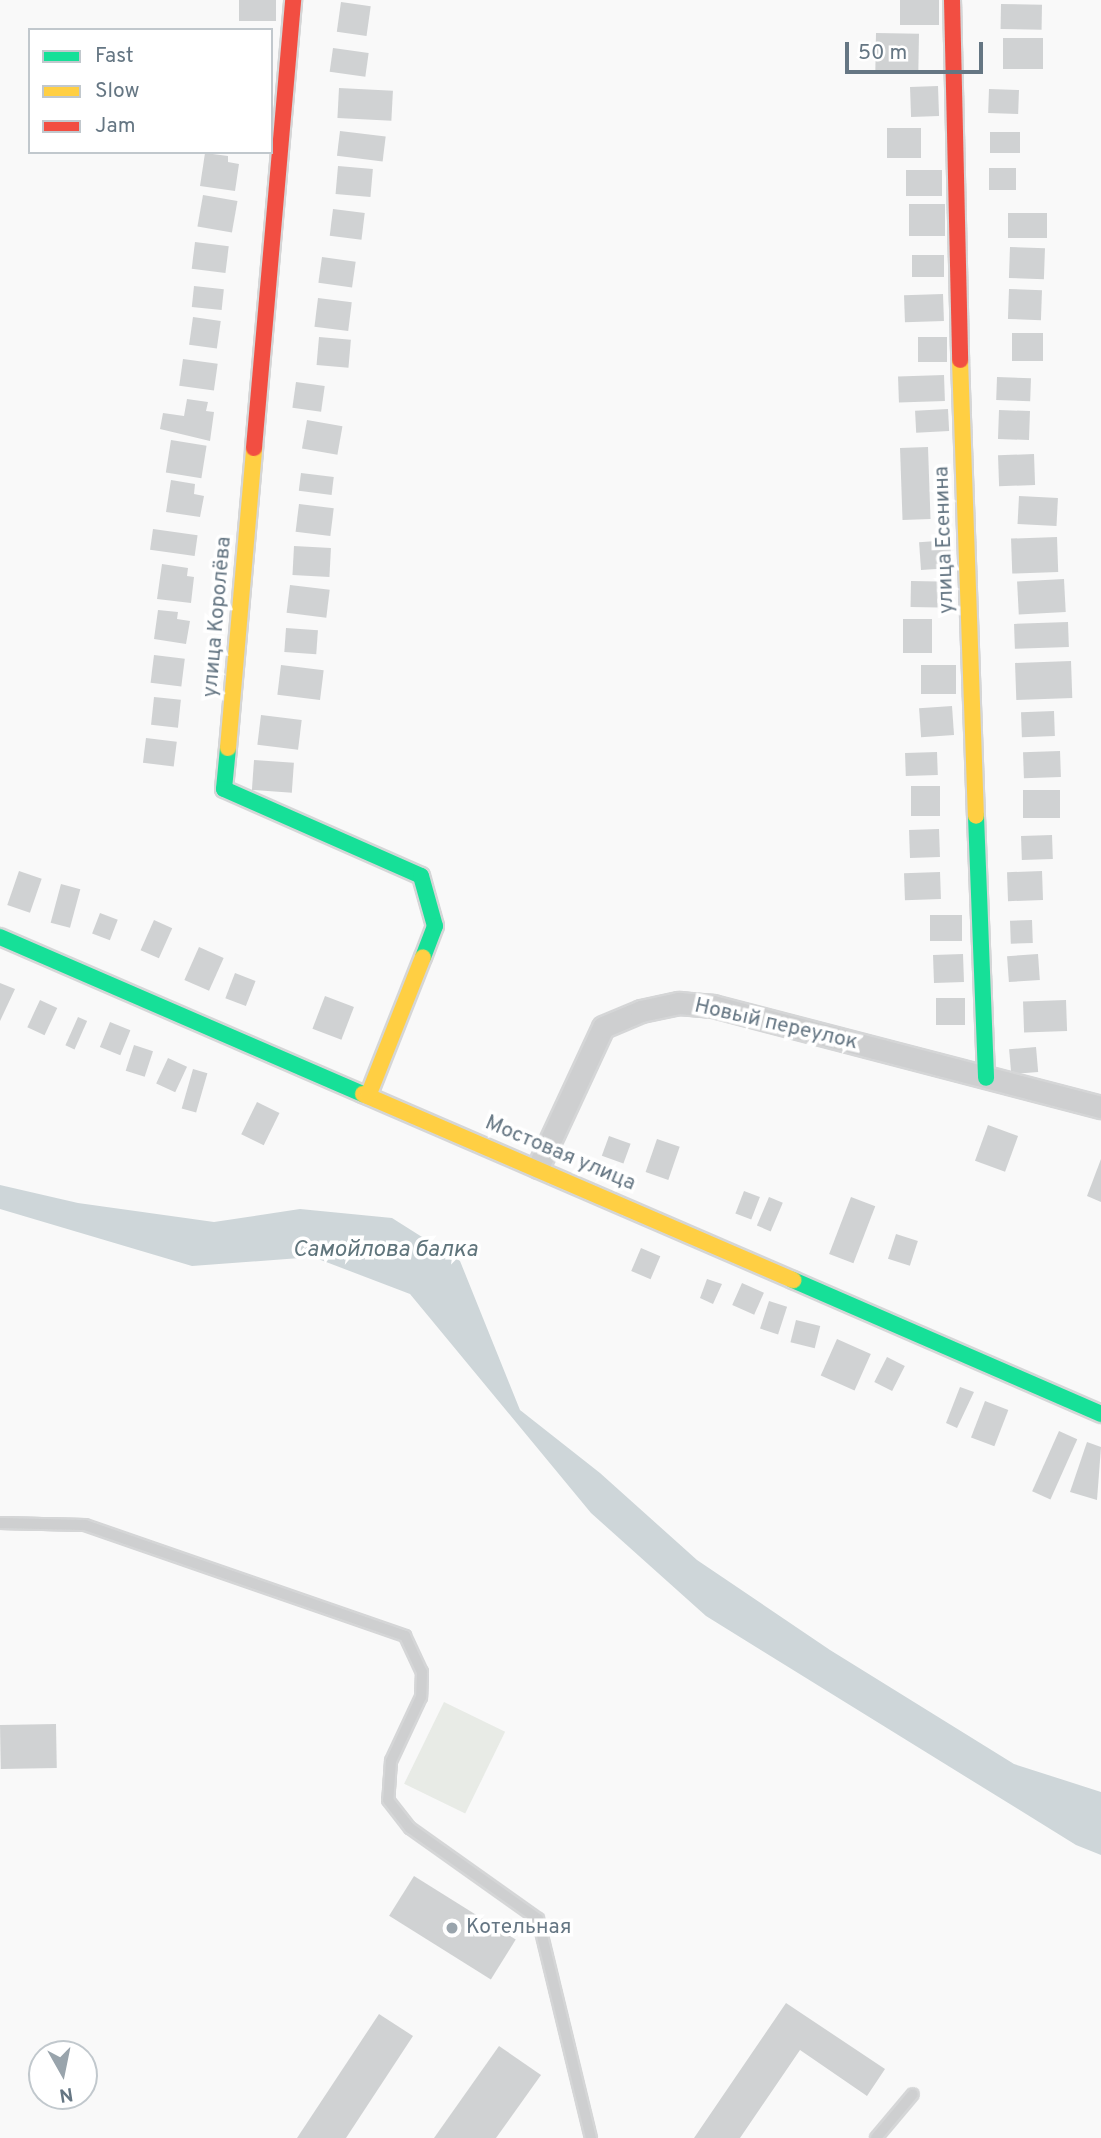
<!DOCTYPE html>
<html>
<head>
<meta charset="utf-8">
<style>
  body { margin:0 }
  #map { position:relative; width:1101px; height:2138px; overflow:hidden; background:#f9f9f9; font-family:Overpass,sans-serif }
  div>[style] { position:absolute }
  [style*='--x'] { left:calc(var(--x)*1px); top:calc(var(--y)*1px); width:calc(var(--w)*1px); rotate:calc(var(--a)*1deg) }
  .green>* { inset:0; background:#e8ebe6; transform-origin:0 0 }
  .water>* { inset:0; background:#ced6d9 }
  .building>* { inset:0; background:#d0d2d3; transform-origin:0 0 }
  .roads { filter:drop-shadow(2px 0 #d5d6d7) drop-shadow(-2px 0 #d5d6d7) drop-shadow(0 2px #d5d6d7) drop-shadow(0 -2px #d5d6d7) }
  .lane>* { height:10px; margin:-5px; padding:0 5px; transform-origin:5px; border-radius:5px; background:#cecfd0 }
  .street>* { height:21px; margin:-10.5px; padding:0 10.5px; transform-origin:10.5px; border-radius:10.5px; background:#cecfd0 }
  .fast>* { height:16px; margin:-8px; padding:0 8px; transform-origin:8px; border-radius:8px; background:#16e098 }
  .slow>* { height:16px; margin:-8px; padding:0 8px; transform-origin:8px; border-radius:8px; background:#ffcf43 }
  .jam>* { height:16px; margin:-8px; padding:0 8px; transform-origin:8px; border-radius:8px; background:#f24e42 }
  .dots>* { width:19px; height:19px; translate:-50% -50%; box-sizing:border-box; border:4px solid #fff; border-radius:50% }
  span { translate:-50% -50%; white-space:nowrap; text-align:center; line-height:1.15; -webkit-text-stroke:7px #fff; paint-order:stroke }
  .street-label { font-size:21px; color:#657683 }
  .poi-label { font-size:21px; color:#657683 }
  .left { translate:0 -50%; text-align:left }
  .water-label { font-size:23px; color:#60757c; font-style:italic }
  .legend { position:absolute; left:28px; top:28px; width:245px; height:126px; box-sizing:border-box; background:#fff; border:2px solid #c1c8cd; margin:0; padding:9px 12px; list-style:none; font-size:21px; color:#657683 }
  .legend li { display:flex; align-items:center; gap:14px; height:35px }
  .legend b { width:35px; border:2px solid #c1c8cd }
  .north { position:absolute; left:28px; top:2040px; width:70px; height:70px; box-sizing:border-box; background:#fff; border:2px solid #c1c8cd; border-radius:50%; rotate:171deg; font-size:19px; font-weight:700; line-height:28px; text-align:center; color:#657683 }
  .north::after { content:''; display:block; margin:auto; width:24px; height:32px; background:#99a4ac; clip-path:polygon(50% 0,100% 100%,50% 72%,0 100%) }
  .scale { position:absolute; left:845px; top:42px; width:138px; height:32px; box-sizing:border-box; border:4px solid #657683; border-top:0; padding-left:9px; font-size:21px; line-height:24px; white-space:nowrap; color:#657683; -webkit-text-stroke:5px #fff; paint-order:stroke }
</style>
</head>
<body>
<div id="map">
  <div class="green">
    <div style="left:444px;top:1702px;width:68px;height:91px;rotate:26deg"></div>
  </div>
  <div class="water">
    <div style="clip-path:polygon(0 1185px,78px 1203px,214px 1222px,300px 1209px,392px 1218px,460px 1261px,520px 1410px,600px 1473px,697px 1560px,830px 1650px,1014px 1764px,1101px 1792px,1101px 1855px,1076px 1845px,706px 1616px,591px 1513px,410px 1294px,313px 1257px,192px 1266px,0 1209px)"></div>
  </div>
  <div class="building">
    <div style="left:239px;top:0;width:37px;height:21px"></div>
    <div style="left:900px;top:0;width:39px;height:25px"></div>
    <div style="left:341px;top:2px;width:30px;height:30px;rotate:8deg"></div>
    <div style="left:1001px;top:4px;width:41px;height:25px;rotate:1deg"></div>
    <div style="left:876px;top:33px;width:43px;height:38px;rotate:1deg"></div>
    <div style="left:1043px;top:38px;width:31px;height:40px;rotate:90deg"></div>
    <div style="left:333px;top:48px;width:36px;height:24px;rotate:8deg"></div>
    <div style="left:938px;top:86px;width:30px;height:28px;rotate:88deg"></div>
    <div style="left:339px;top:88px;width:54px;height:30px;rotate:3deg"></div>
    <div style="left:989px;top:89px;width:30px;height:24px;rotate:2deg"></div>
    <div style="left:887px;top:128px;width:34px;height:30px"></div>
    <div style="left:340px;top:131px;width:46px;height:25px;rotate:7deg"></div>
    <div style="left:990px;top:132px;width:30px;height:21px"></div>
    <div style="clip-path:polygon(205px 153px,228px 156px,228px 162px,239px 164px,235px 191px,200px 186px)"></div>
    <div style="left:338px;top:166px;width:35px;height:28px;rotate:5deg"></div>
    <div style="left:989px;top:168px;width:27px;height:22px"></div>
    <div style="left:942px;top:170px;width:26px;height:36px;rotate:90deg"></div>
    <div style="left:203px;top:195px;width:35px;height:32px;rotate:10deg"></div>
    <div style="left:945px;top:204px;width:32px;height:36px;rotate:90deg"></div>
    <div style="left:333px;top:209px;width:32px;height:27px;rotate:7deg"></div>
    <div style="left:1008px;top:213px;width:39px;height:25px"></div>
    <div style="left:195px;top:242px;width:34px;height:27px;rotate:7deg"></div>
    <div style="left:1010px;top:247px;width:35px;height:31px;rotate:2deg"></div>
    <div style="left:912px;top:255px;width:32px;height:22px"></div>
    <div style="left:322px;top:257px;width:34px;height:26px;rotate:8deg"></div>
    <div style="left:194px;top:286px;width:30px;height:21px;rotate:6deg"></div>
    <div style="left:1009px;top:289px;width:33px;height:30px;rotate:2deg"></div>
    <div style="left:943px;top:294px;width:27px;height:39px;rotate:88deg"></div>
    <div style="left:318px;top:298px;width:34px;height:29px;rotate:7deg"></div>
    <div style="left:193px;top:317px;width:28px;height:28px;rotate:8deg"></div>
    <div style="left:1043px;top:333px;width:28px;height:31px;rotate:90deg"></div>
    <div style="left:319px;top:337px;width:32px;height:28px;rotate:5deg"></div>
    <div style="left:918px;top:337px;width:29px;height:25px"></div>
    <div style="left:183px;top:359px;width:35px;height:27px;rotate:8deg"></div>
    <div style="left:944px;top:375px;width:26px;height:46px;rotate:88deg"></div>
    <div style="left:997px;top:377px;width:34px;height:23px;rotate:2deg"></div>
    <div style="left:296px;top:382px;width:29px;height:26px;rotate:8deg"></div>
    <div style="clip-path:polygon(187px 399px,208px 402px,206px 411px,214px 412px,210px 441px,160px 429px,163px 413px,184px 416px)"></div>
    <div style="left:948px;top:409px;width:22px;height:33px;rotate:87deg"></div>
    <div style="left:999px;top:410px;width:31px;height:29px;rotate:2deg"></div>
    <div style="left:307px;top:420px;width:36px;height:29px;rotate:10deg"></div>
    <div style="left:171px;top:440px;width:36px;height:33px;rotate:9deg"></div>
    <div style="left:928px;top:447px;width:72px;height:28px;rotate:88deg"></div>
    <div style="left:1034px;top:454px;width:31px;height:36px;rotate:88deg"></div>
    <div style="left:301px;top:473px;width:33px;height:18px;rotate:7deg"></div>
    <div style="clip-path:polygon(171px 480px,195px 484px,194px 494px,204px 496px,200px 517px,166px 512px)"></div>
    <div style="left:1019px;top:496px;width:39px;height:28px;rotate:3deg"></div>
    <div style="left:299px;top:504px;width:35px;height:28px;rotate:7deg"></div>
    <div style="left:153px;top:529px;width:45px;height:21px;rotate:8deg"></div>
    <div style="left:1057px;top:537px;width:35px;height:46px;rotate:88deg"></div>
    <div style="left:950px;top:540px;width:28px;height:31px;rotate:86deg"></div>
    <div style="left:294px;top:546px;width:37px;height:29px;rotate:3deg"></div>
    <div style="clip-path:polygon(162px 564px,188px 568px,187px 576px,194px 577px,191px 603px,157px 599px)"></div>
    <div style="left:1064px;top:579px;width:33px;height:47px;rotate:87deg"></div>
    <div style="left:911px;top:581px;width:41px;height:26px;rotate:1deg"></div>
    <div style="left:290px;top:585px;width:40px;height:28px;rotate:7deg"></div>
    <div style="clip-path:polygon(158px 610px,178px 612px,177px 619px,190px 621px,186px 644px,154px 639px)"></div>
    <div style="left:932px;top:619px;width:34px;height:29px;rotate:90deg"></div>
    <div style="left:1068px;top:622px;width:25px;height:54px;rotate:88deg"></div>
    <div style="left:286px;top:628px;width:32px;height:24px;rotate:4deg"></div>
    <div style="left:154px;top:655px;width:31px;height:28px;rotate:7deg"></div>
    <div style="left:1071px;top:661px;width:37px;height:56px;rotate:88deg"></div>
    <div style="left:281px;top:665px;width:43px;height:30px;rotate:7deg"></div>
    <div style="left:921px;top:665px;width:35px;height:29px"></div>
    <div style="left:154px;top:697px;width:27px;height:28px;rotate:6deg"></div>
    <div style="left:952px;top:706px;width:29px;height:33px;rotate:86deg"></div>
    <div style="left:1054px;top:711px;width:25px;height:33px;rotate:88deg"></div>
    <div style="left:261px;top:715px;width:41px;height:30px;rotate:7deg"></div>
    <div style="left:146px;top:738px;width:31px;height:25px;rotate:7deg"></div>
    <div style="left:1060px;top:751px;width:26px;height:37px;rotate:88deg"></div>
    <div style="left:937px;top:752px;width:23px;height:32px;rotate:88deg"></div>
    <div style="left:254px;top:760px;width:40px;height:30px;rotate:4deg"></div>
    <div style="left:940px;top:786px;width:30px;height:29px;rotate:90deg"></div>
    <div style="left:1023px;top:790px;width:37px;height:28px"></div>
    <div style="left:939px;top:829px;width:28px;height:30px;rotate:88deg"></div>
    <div style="left:1052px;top:835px;width:24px;height:31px;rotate:88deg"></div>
    <div style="left:19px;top:871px;width:24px;height:36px;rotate:19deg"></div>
    <div style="left:1042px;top:871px;width:29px;height:35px;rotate:88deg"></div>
    <div style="left:940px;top:872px;width:27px;height:36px;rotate:88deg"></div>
    <div style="left:61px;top:884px;width:20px;height:40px;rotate:15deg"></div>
    <div style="left:100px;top:913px;width:19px;height:22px;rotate:21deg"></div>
    <div style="left:930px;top:915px;width:32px;height:26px"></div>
    <div style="left:154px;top:920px;width:20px;height:33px;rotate:24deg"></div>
    <div style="left:1032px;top:920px;width:23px;height:22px;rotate:88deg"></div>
    <div style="left:199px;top:947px;width:27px;height:36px;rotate:24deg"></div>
    <div style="left:963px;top:954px;width:28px;height:30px;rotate:88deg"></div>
    <div style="left:1038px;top:954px;width:26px;height:31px;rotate:86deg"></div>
    <div style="left:235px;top:973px;width:22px;height:27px;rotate:21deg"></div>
    <div style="clip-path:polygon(0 983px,15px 989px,0 1021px)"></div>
    <div style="left:325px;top:996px;width:31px;height:35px;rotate:21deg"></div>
    <div style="left:936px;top:998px;width:29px;height:27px"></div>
    <div style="left:40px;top:1000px;width:19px;height:30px;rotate:25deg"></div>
    <div style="left:1066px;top:1000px;width:31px;height:43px;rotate:88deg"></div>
    <div style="left:78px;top:1017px;width:10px;height:31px;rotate:24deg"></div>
    <div style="left:110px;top:1022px;width:22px;height:27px;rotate:22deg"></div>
    <div style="left:134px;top:1045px;width:20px;height:27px;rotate:18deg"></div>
    <div style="left:1036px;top:1047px;width:25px;height:27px;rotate:85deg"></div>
    <div style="left:168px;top:1058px;width:21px;height:28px;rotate:25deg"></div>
    <div style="left:193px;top:1069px;width:15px;height:41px;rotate:16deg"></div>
    <div style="left:257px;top:1102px;width:25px;height:36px;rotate:26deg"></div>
    <div style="left:988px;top:1125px;width:32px;height:38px;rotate:20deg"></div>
    <div style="left:609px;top:1136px;width:23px;height:21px;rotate:20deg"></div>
    <div style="left:657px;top:1139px;width:24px;height:35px;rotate:19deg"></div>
    <div style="clip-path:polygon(1101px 1159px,1101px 1202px,1087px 1196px)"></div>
    <div style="left:744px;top:1191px;width:17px;height:24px;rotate:21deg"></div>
    <div style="left:769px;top:1197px;width:15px;height:31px;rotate:23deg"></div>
    <div style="left:851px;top:1197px;width:26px;height:61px;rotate:21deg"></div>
    <div style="left:896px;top:1234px;width:23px;height:26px;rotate:18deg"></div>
    <div style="left:641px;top:1248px;width:21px;height:25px;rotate:23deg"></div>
    <div style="clip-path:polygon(707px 1279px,722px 1284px,713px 1304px,700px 1298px)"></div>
    <div style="left:742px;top:1283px;width:24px;height:24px;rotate:24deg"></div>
    <div style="left:769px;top:1301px;width:19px;height:29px;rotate:18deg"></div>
    <div style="left:796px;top:1320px;width:25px;height:23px;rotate:14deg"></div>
    <div style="left:837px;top:1339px;width:37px;height:40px;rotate:24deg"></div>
    <div style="left:887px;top:1357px;width:20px;height:28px;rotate:27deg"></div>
    <div style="clip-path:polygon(960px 1387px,974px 1392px,957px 1428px,946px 1423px)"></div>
    <div style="left:985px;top:1401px;width:25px;height:39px;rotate:21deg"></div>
    <div style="left:1059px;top:1431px;width:20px;height:66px;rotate:24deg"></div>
    <div style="clip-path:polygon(1087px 1442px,1101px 1447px,1097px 1500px,1070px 1492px)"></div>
    <div style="left:56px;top:1724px;width:44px;height:56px;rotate:89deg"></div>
    <div style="left:414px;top:1876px;width:120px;height:47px;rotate:32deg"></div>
    <div style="clip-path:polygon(786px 2003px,885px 2069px,867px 2096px,800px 2050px,740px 2138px,694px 2138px)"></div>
    <div style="clip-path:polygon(379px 2014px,413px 2036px,346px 2138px,297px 2138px)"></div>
    <div style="clip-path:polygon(499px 2046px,541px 2075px,496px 2138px,434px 2138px)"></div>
  </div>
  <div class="roads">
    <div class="lane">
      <div style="--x:0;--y:1523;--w:85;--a:1.3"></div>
      <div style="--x:85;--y:1525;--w:339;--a:19.1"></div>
      <div style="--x:405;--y:1636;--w:40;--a:65"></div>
      <div style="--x:422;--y:1672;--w:25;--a:92"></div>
      <div style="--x:421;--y:1697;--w:71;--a:115.1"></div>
      <div style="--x:391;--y:1761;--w:39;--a:94"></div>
      <div style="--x:388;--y:1800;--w:36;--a:52"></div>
      <div style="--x:410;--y:1828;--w:157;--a:35.4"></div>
      <div style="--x:538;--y:1919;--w:225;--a:76.4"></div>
      <div style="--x:876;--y:2138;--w:57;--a:-49.9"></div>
    </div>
    <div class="street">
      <div style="--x:538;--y:1167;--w:154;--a:-65.1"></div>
      <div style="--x:603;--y:1027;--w:41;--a:-22.8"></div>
      <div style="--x:641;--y:1011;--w:39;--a:-12"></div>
      <div style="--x:679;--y:1003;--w:34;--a:5"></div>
      <div style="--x:713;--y:1006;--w:401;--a:14.6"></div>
    </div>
    <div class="fast">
      <div style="--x:228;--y:748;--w:41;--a:95.6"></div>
      <div style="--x:224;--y:789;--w:215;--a:23.8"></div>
      <div style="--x:421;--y:876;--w:52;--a:74.4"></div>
      <div style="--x:435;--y:926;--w:33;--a:111"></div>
      <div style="--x:976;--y:816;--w:262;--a:87.8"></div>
      <div style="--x:0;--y:937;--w:395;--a:23.4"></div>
      <div style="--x:793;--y:1280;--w:336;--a:23.5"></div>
    </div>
    <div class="slow">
      <div style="--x:960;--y:360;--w:456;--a:88"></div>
      <div style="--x:228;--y:748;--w:301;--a:-85"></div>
      <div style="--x:363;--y:1094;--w:469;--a:23.4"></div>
      <div style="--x:368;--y:1096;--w:149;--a:-68.4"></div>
    </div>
    <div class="jam">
      <div style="--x:952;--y:0;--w:360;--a:88.7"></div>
      <div style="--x:254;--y:448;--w:450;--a:-85"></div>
    </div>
  </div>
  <div class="dots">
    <div style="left:452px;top:1928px;background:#99a4ac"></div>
  </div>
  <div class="street-label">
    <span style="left:945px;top:540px;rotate:-92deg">улица Есенина</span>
    <span style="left:218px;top:617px;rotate:-85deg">улица Королёва</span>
    <span style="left:776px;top:1025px;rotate:13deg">Новый переулок</span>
    <span style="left:560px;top:1154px;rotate:23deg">Мостовая улица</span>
  </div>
  <div class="poi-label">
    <span class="left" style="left:466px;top:1928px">Котельная</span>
  </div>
  <div class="water-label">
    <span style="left:385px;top:1251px">Самойлова балка</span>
  </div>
  <ul class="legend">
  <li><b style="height:9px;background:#16e098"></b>Fast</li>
  <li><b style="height:9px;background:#ffcf43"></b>Slow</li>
  <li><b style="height:9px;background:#f24e42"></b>Jam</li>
  </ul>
  <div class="north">N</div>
  <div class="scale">50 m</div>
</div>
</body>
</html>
